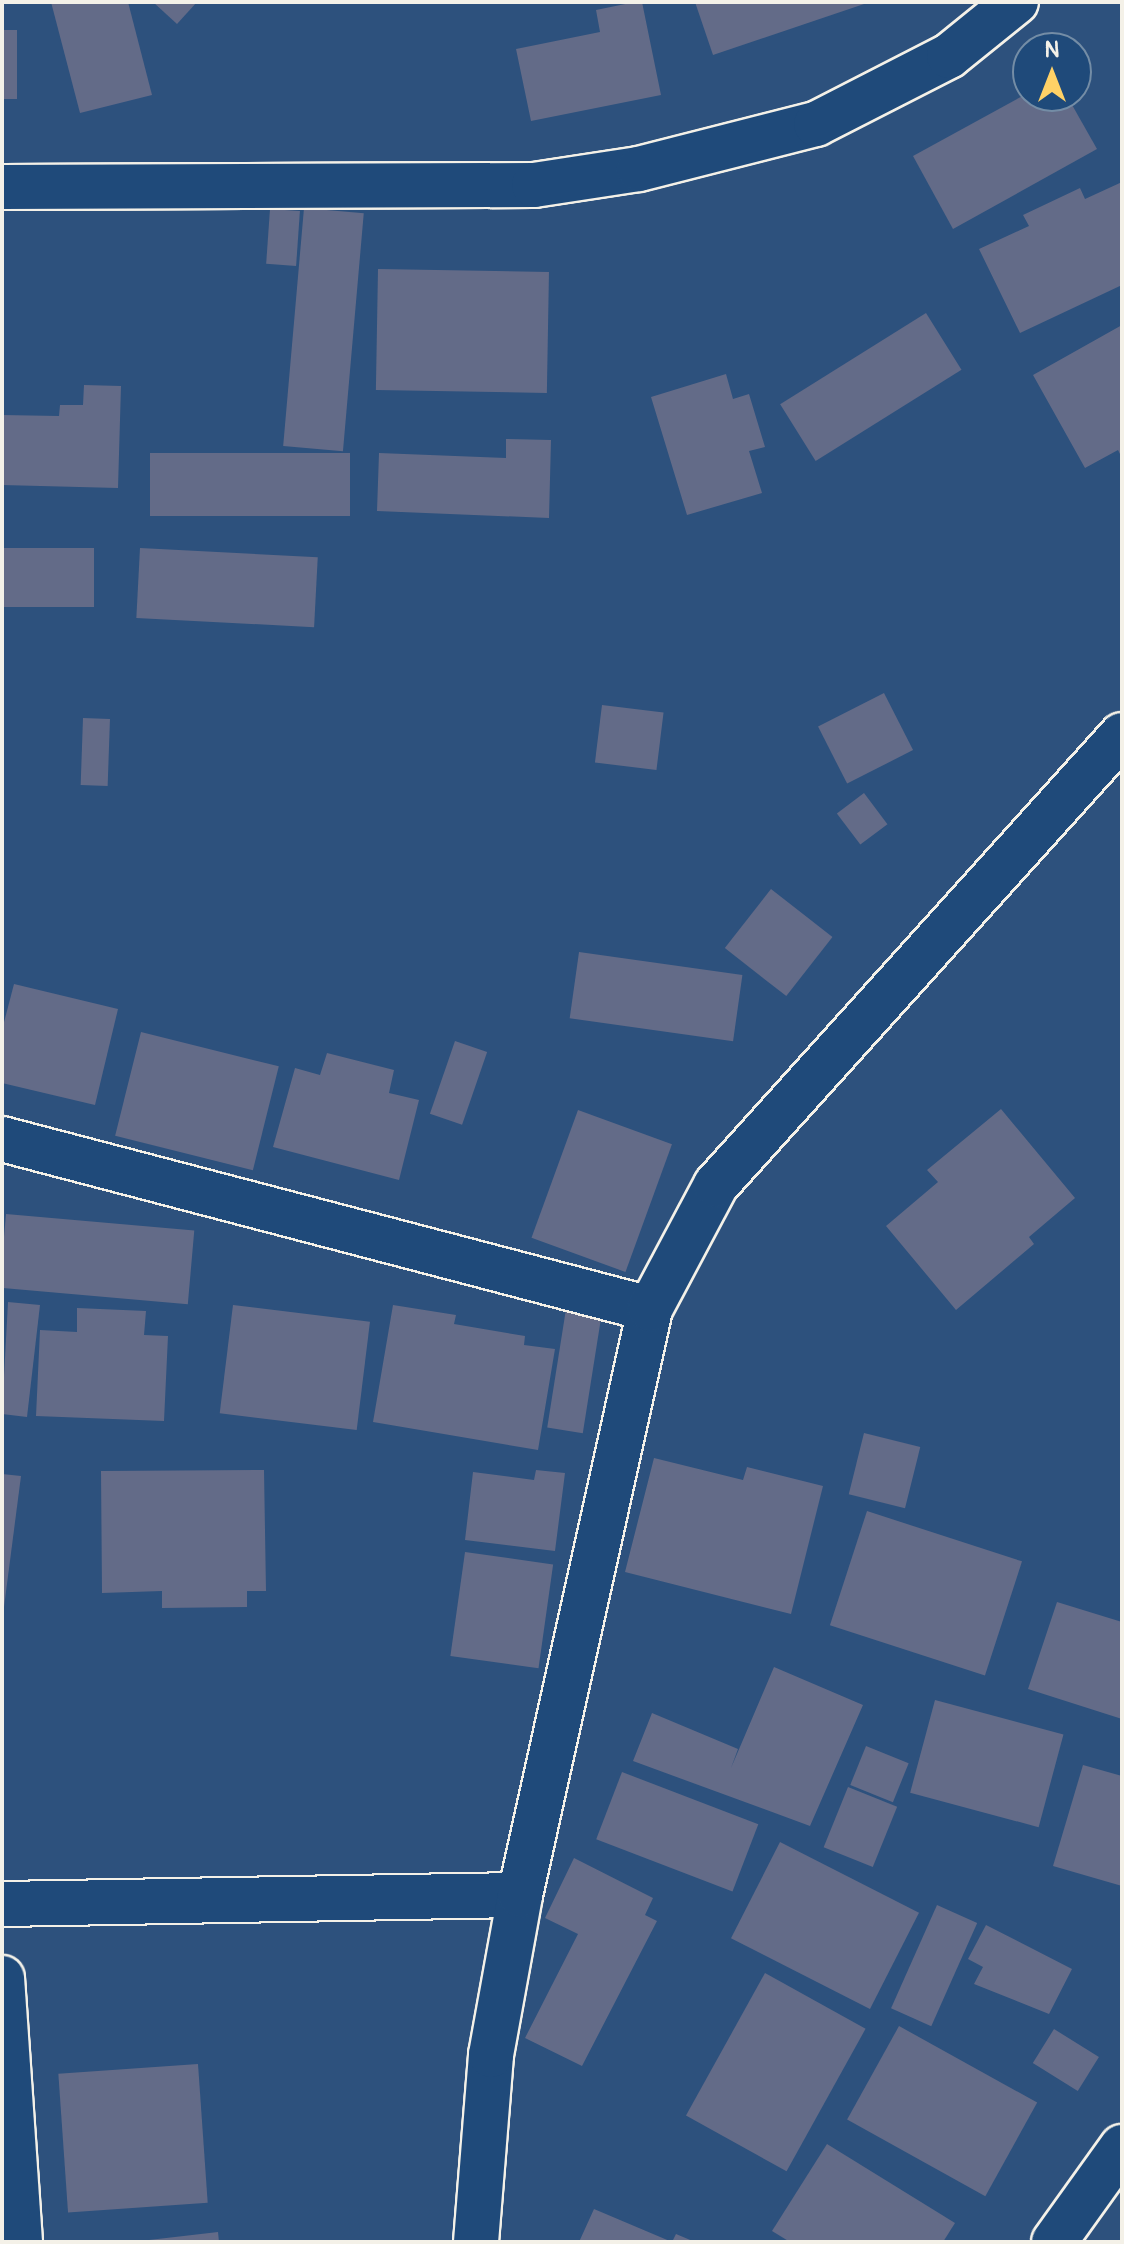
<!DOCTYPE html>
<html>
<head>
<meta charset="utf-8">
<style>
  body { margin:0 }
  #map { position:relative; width:1124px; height:2244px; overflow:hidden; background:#2d517d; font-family:Pangolin,sans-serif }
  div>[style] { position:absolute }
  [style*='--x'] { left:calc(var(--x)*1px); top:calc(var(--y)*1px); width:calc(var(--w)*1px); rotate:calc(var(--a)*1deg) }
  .building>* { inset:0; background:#636b88; transform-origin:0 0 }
  .roads { filter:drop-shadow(2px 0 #f4f1e8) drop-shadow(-2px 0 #f4f1e8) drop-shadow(0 2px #f4f1e8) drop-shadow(0 -2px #f4f1e8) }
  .minor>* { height:44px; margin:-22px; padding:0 22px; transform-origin:22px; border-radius:22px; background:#1f4a7a }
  span { translate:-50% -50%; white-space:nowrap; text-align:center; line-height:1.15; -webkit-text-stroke:8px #1f4a7a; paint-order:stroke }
  .frame { position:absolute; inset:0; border:4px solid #f4f1e8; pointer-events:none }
  .north { position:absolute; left:1012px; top:32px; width:80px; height:80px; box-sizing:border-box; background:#1f4a7a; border:2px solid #748da6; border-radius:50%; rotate:0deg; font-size:22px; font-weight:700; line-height:32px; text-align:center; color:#f4f1e8 }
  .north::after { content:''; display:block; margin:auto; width:28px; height:36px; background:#ffd166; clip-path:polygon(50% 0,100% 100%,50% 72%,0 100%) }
</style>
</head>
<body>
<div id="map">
  <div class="building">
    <div style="clip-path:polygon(51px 2px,128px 2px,152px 95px,80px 113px)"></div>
    <div style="clip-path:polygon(153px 2px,197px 2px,177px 24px)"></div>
    <div style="clip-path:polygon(635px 2px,642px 2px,661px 95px,531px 121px,516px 49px,600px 32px,596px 10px)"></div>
    <div style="clip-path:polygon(695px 2px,867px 2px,867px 3px,713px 55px)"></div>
    <div style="left:2px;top:30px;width:15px;height:69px"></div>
    <div style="clip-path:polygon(1028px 93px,1067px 96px,1097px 149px,953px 229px,913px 156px)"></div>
    <div style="clip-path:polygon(1122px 182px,1122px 285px,1020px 333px,979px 249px,1029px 226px,1023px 215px,1080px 188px,1085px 199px)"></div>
    <div style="left:304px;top:208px;width:60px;height:239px;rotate:5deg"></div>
    <div style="left:270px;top:209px;width:30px;height:55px;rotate:4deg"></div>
    <div style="left:378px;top:269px;width:171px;height:121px;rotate:1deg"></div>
    <div style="left:926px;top:313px;width:67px;height:172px;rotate:58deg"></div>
    <div style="clip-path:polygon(1122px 325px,1122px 458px,1118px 450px,1085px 468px,1033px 375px)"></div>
    <div style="clip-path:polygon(726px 374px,733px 399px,749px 394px,765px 447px,749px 451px,762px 493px,687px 515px,651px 397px)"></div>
    <div style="clip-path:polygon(84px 385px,121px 386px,118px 488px,2px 485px,2px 415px,59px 416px,60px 405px,83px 405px)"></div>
    <div style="clip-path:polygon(506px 439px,551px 440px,549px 518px,377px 511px,379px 453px,506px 458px)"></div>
    <div style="left:150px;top:453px;width:200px;height:63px"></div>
    <div style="left:2px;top:548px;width:92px;height:59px"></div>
    <div style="left:140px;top:548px;width:178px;height:70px;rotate:3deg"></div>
    <div style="left:884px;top:693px;width:64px;height:74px;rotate:63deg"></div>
    <div style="left:602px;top:705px;width:62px;height:58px;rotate:7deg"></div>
    <div style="left:83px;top:718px;width:27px;height:67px;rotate:2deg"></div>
    <div style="left:864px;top:793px;width:39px;height:34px;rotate:53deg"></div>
    <div style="left:771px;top:889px;width:78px;height:75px;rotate:38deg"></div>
    <div style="left:579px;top:952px;width:165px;height:67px;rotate:8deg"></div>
    <div style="clip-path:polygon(14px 984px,118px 1009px,95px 1105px,2px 1083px,2px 1030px)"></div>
    <div style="left:141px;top:1032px;width:142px;height:107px;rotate:14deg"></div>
    <div style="left:455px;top:1041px;width:34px;height:77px;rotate:19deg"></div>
    <div style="clip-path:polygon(327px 1053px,394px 1070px,389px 1093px,419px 1100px,399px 1180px,273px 1147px,295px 1068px,320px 1075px)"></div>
    <div style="clip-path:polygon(1001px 1109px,1075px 1198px,1029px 1237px,1034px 1244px,956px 1310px,886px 1226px,938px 1182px,927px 1170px)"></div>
    <div style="left:578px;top:1110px;width:100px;height:136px;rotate:20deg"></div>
    <div style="left:6px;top:1214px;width:189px;height:74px;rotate:5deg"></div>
    <div style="clip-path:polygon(8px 1302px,40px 1305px,27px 1417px,2px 1414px)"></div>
    <div style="left:233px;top:1305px;width:138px;height:109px;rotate:7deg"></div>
    <div style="clip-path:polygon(393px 1305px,456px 1315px,454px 1324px,525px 1336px,524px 1345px,555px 1349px,538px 1450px,373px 1422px)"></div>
    <div style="clip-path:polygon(77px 1308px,146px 1311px,144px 1335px,168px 1336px,164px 1421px,36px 1416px,40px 1330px,77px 1332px)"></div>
    <div style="left:566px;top:1309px;width:36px;height:120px;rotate:9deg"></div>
    <div style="left:864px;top:1433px;width:58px;height:63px;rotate:14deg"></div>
    <div style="clip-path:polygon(654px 1458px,743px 1480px,747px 1467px,823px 1486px,791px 1614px,625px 1572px)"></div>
    <div style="clip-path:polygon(264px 1470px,266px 1591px,247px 1591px,247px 1607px,162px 1608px,162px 1591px,102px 1593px,101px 1471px)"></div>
    <div style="clip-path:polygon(536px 1470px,565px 1473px,555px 1551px,465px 1540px,473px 1472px,534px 1480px)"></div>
    <div style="clip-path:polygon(2px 1474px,21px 1476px,4px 1607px,2px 1607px)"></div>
    <div style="left:867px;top:1511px;width:163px;height:120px;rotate:18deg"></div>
    <div style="left:465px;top:1552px;width:89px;height:105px;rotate:8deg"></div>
    <div style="clip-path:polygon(1057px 1602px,1122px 1622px,1122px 1719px,1028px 1689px)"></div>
    <div style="clip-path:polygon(774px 1667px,863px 1705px,810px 1826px,633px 1761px,652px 1713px,738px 1749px,731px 1768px)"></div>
    <div style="left:935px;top:1700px;width:133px;height:96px;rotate:15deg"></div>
    <div style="left:866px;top:1746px;width:46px;height:42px;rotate:22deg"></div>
    <div style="clip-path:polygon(1083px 1765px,1122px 1776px,1122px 1886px,1053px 1866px)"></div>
    <div style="left:622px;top:1772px;width:146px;height:72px;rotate:21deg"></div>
    <div style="left:848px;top:1787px;width:53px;height:65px;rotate:22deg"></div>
    <div style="left:780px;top:1842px;width:156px;height:108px;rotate:27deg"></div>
    <div style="clip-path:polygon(574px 1858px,653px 1898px,645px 1915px,657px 1921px,582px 2066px,525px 2038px,578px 1934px,545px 1918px)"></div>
    <div style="left:937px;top:1905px;width:44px;height:113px;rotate:24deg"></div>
    <div style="clip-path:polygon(986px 1925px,1072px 1969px,1049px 2014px,974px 1984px,983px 1967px,968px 1959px)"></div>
    <div style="left:765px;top:1973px;width:115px;height:163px;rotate:29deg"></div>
    <div style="left:899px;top:2026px;width:158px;height:107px;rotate:29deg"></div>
    <div style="left:1054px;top:2029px;width:53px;height:40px;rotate:32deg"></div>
    <div style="left:198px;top:2064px;width:139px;height:140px;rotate:86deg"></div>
    <div style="clip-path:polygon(827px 2144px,955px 2223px,943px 2242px,790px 2242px,772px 2231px)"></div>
    <div style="clip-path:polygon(594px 2209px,672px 2242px,676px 2234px,695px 2242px,579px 2242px)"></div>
    <div style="clip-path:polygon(218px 2232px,219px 2242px,150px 2242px,149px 2240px)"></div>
  </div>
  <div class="roads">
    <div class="minor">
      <div style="--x:2;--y:187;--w:532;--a:-0.22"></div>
      <div style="--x:534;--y:185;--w:106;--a:-8.7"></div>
      <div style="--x:639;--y:169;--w:183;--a:-14.3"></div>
      <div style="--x:816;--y:124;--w:149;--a:-27.1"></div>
      <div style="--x:949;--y:56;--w:86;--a:-38.9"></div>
      <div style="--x:2;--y:1139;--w:670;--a:14.7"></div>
      <div style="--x:2;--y:1904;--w:518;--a:-1"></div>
      <div style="--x:2;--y:1978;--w:265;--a:86.1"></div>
      <div style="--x:476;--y:2242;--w:188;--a:-85.4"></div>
      <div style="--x:491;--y:2055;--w:163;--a:-79.7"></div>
      <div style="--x:520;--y:1895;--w:600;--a:-77.49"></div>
      <div style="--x:650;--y:1309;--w:140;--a:-62"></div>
      <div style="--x:716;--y:1185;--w:606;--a:-47.94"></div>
      <div style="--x:1054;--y:2242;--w:117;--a:-54.4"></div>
    </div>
  </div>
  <div class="frame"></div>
  <div class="north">N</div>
</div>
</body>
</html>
